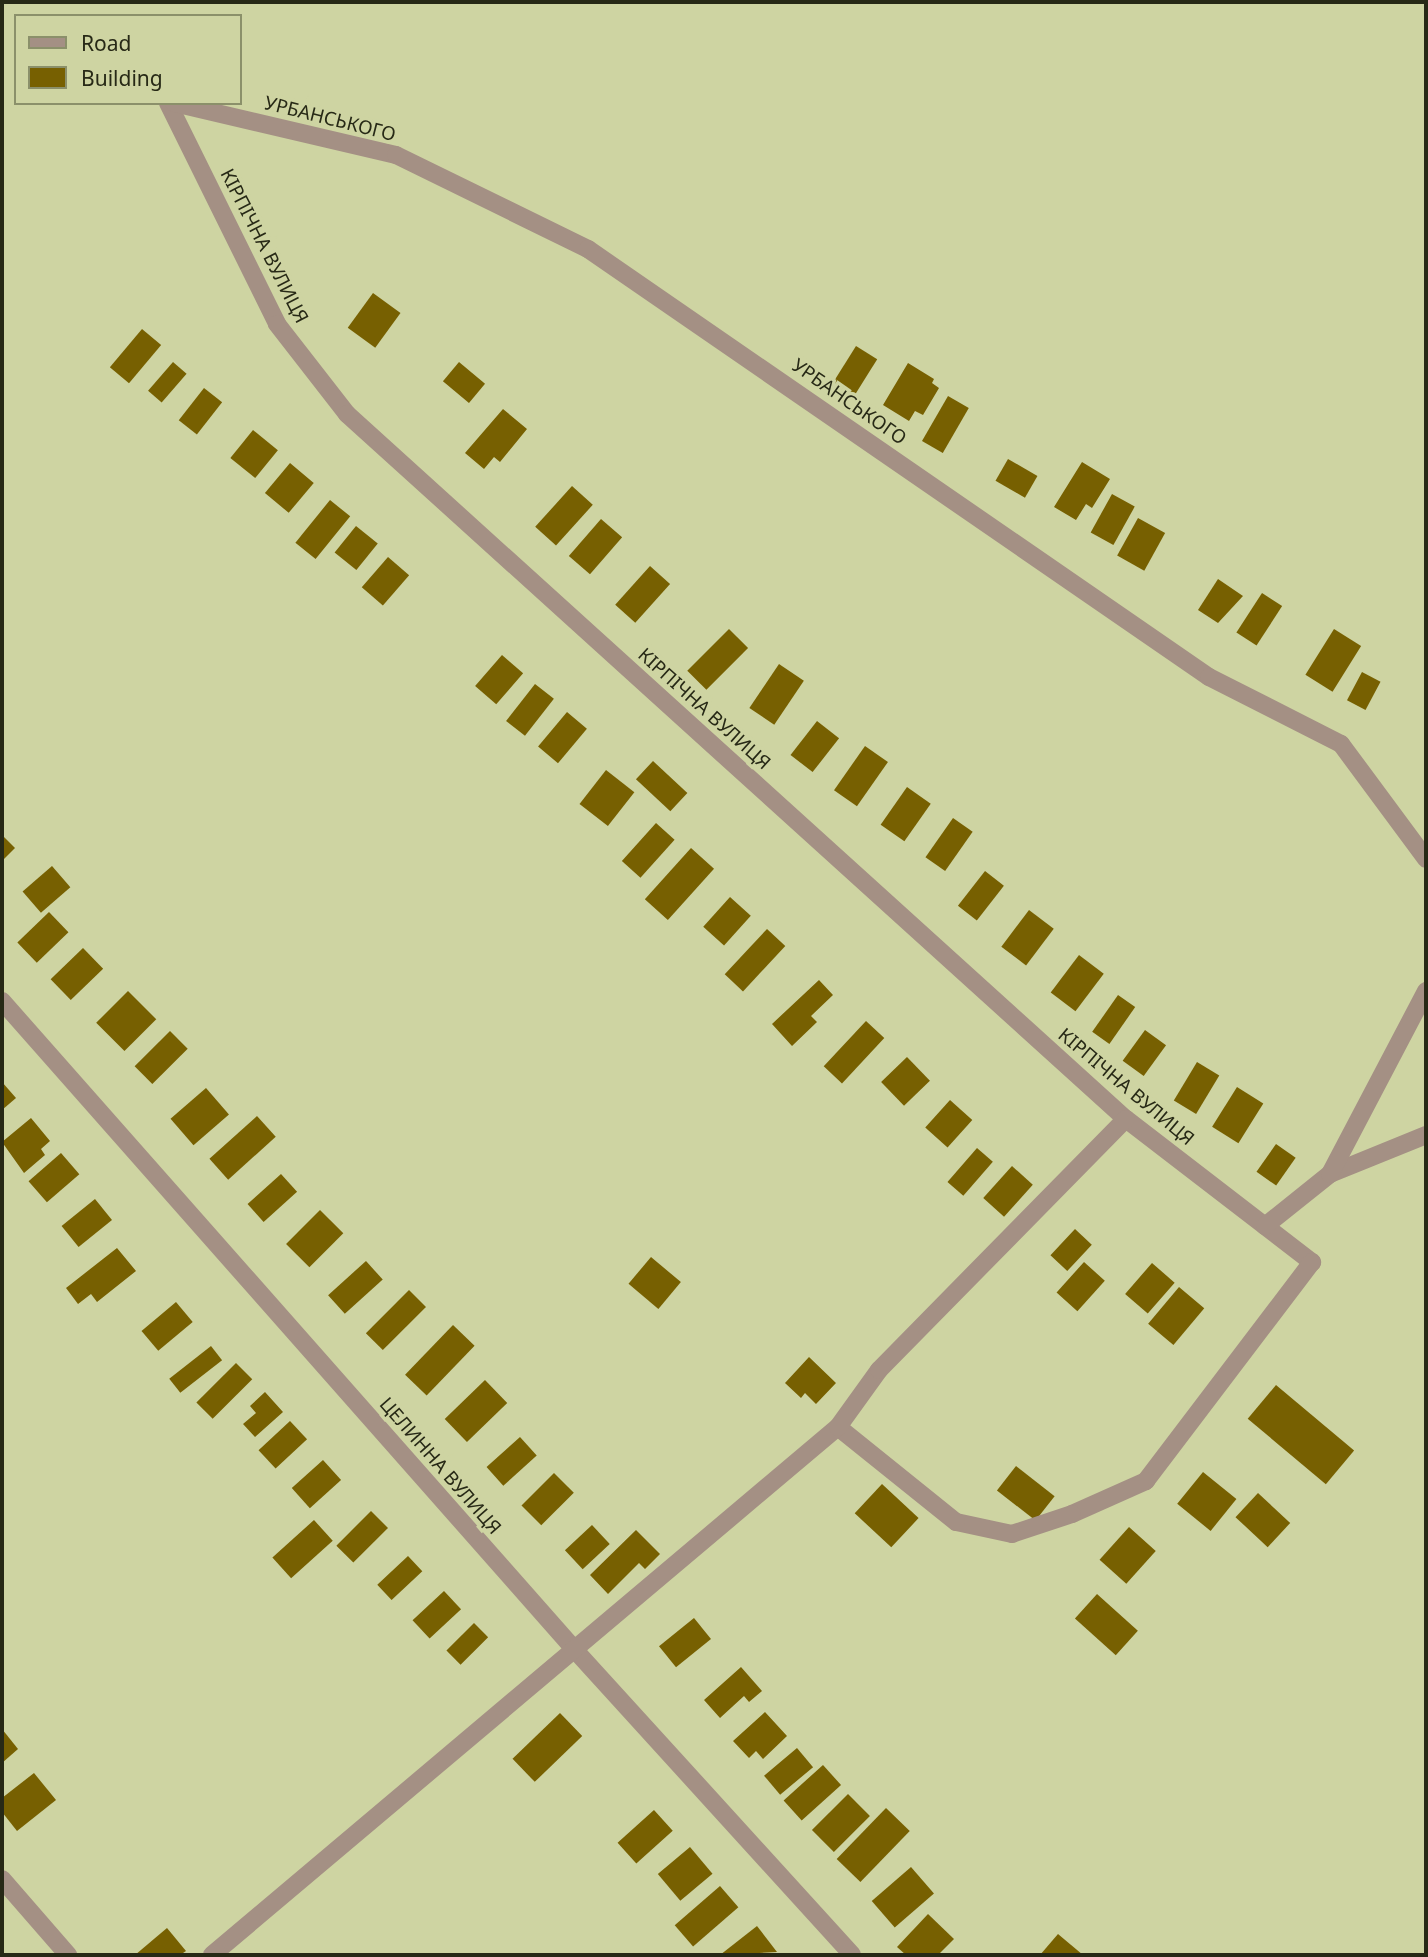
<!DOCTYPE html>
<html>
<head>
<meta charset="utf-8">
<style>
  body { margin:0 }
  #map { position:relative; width:1428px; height:1957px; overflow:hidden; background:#ced4a2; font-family:"Noto Sans",sans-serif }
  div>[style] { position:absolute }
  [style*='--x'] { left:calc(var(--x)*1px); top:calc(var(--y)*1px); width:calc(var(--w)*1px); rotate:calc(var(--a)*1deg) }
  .building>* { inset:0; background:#776001; transform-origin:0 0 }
  .minor>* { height:18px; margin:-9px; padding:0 9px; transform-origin:9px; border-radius:9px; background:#a49084 }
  span { translate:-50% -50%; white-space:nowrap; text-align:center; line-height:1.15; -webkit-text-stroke:7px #ced4a2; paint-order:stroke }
  .street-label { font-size:19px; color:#272916 }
  .frame { position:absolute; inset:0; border:4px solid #272916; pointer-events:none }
  .legend { position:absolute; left:14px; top:14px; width:228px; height:91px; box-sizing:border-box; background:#ced4a2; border:2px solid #8b906a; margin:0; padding:9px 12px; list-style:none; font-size:21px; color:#272916 }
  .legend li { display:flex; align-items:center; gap:14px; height:35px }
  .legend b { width:35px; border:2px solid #8b906a }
</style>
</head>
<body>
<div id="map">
  <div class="building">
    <div style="left:373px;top:293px;width:34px;height:43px;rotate:36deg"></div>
    <div style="left:142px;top:329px;width:25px;height:50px;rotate:40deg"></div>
    <div style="left:856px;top:346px;width:25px;height:47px;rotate:32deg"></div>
    <div style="left:173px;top:362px;width:18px;height:38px;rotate:41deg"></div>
    <div style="left:459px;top:362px;width:34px;height:25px;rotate:40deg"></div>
    <div style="clip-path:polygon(908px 363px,934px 379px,932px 383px,939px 388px,923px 415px,915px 411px,909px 421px,883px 405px)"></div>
    <div style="left:204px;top:388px;width:23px;height:41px;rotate:38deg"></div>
    <div style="left:948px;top:396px;width:24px;height:52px;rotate:30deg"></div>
    <div style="clip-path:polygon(503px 409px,527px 429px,500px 462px,494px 457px,484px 469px,465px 453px)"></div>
    <div style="left:253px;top:430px;width:32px;height:36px;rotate:39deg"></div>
    <div style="left:1008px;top:459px;width:34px;height:25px;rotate:30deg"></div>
    <div style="clip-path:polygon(1082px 462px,1110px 479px,1092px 508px,1086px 504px,1076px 520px,1054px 507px)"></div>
    <div style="left:290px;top:463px;width:31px;height:39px;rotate:40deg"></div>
    <div style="left:572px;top:486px;width:28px;height:55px;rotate:42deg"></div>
    <div style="left:1112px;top:494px;width:26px;height:44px;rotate:29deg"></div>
    <div style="left:330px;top:500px;width:26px;height:55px;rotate:39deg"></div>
    <div style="left:1138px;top:518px;width:31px;height:43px;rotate:29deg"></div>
    <div style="left:601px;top:519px;width:28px;height:49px;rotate:41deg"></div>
    <div style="left:356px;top:526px;width:28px;height:34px;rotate:39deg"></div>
    <div style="left:388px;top:557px;width:28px;height:40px;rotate:41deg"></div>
    <div style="left:650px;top:566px;width:27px;height:52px;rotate:42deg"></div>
    <div style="clip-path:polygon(1218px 579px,1243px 596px,1218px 623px,1198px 610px)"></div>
    <div style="left:1262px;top:593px;width:24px;height:47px;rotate:33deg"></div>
    <div style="left:729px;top:629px;width:27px;height:59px;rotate:45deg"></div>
    <div style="left:1334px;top:629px;width:32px;height:54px;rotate:32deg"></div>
    <div style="left:502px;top:655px;width:28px;height:41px;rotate:41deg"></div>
    <div style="left:779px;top:664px;width:30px;height:53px;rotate:34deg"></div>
    <div style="left:1362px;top:672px;width:21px;height:32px;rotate:28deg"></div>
    <div style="left:535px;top:684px;width:24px;height:47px;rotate:38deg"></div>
    <div style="left:567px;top:712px;width:26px;height:45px;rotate:40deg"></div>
    <div style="left:817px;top:721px;width:28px;height:43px;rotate:38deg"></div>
    <div style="left:865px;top:746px;width:28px;height:54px;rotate:35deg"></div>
    <div style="left:653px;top:761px;width:47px;height:25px;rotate:43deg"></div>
    <div style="left:606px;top:770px;width:36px;height:43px;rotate:38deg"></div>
    <div style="left:907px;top:787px;width:29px;height:46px;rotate:35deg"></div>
    <div style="left:953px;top:818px;width:24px;height:48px;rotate:35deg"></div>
    <div style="left:656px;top:823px;width:25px;height:51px;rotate:42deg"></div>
    <div style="clip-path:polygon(4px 837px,15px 848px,2px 861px,2px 840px)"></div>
    <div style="left:691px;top:848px;width:31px;height:69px;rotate:42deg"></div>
    <div style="left:52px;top:866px;width:28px;height:39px;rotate:49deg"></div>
    <div style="left:985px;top:871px;width:24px;height:44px;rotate:38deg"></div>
    <div style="left:730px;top:897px;width:28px;height:40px;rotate:42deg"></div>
    <div style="left:1029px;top:910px;width:31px;height:46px;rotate:37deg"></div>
    <div style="left:49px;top:912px;width:28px;height:44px;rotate:46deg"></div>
    <div style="left:767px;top:929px;width:25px;height:62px;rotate:43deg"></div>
    <div style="left:83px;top:948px;width:29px;height:45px;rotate:46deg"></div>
    <div style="left:1079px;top:955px;width:31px;height:47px;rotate:37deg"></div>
    <div style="clip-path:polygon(819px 980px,833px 995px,811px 1016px,817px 1022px,792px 1046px,772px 1024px)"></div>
    <div style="left:128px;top:991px;width:40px;height:45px;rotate:45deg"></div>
    <div style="left:1118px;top:995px;width:21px;height:45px;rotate:35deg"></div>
    <div style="left:866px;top:1021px;width:25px;height:62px;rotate:43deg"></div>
    <div style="left:1145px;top:1030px;width:26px;height:38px;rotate:36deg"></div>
    <div style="left:170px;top:1031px;width:25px;height:50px;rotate:45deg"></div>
    <div style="left:907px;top:1057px;width:33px;height:36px;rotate:46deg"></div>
    <div style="left:1197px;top:1062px;width:26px;height:45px;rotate:31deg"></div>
    <div style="clip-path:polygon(2px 1082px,16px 1098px,2px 1110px)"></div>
    <div style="left:1237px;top:1087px;width:31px;height:47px;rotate:32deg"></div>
    <div style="left:206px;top:1088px;width:35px;height:47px;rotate:49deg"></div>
    <div style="left:950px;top:1100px;width:30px;height:37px;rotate:42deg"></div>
    <div style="left:257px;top:1116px;width:28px;height:64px;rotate:48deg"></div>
    <div style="clip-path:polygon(31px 1118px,50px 1141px,41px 1149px,45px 1155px,24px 1173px,2px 1142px)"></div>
    <div style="left:1276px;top:1144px;width:24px;height:34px;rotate:35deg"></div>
    <div style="left:977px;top:1148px;width:21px;height:45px;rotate:41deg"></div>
    <div style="left:61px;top:1153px;width:28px;height:43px;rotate:49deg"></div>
    <div style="left:1012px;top:1166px;width:28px;height:43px;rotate:42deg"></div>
    <div style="left:281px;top:1174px;width:24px;height:45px;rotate:48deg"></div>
    <div style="left:95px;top:1199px;width:27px;height:43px;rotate:51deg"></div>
    <div style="left:320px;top:1210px;width:33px;height:48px;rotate:45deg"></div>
    <div style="left:1075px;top:1229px;width:23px;height:36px;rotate:43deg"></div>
    <div style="clip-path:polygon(117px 1248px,136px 1271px,97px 1302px,91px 1294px,78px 1304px,66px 1288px)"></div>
    <div style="left:651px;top:1257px;width:39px;height:35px;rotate:40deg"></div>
    <div style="left:366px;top:1261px;width:25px;height:51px;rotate:48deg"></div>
    <div style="left:1084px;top:1262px;width:28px;height:41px;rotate:42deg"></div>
    <div style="left:1152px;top:1263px;width:30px;height:41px;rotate:41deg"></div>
    <div style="left:1179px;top:1287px;width:33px;height:48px;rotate:40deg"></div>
    <div style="left:409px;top:1290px;width:24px;height:61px;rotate:45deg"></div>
    <div style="left:176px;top:1302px;width:26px;height:45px;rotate:50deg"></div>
    <div style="left:453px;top:1325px;width:30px;height:69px;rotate:44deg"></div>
    <div style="left:211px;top:1346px;width:18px;height:53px;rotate:52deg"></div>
    <div style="clip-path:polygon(809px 1357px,836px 1383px,816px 1404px,805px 1393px,801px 1398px,785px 1383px)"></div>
    <div style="left:236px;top:1363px;width:23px;height:56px;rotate:45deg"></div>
    <div style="left:485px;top:1380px;width:32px;height:56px;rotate:46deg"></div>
    <div style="left:1276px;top:1385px;width:102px;height:44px;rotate:40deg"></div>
    <div style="clip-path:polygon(265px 1392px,283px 1412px,255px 1437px,243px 1424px,256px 1413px,250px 1406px)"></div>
    <div style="left:290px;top:1421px;width:25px;height:43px;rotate:47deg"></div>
    <div style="left:520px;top:1437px;width:25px;height:45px;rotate:48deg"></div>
    <div style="left:323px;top:1460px;width:27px;height:42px;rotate:48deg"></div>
    <div style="left:1016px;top:1466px;width:49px;height:31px;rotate:38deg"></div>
    <div style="left:1203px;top:1472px;width:43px;height:41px;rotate:39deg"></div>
    <div style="left:554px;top:1473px;width:28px;height:46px;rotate:45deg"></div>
    <div style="left:882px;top:1484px;width:50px;height:40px;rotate:43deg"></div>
    <div style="left:1258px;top:1493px;width:44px;height:33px;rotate:43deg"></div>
    <div style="left:371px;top:1511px;width:24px;height:49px;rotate:45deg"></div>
    <div style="left:314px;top:1520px;width:28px;height:56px;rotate:48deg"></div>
    <div style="left:592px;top:1525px;width:26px;height:37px;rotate:47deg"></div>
    <div style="left:1129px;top:1527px;width:36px;height:44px;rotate:42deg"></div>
    <div style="clip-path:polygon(636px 1530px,660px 1554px,645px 1569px,639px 1563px,608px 1594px,590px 1575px)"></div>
    <div style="left:408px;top:1556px;width:21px;height:42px;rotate:47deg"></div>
    <div style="left:444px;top:1591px;width:25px;height:43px;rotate:47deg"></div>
    <div style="left:1097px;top:1594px;width:55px;height:33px;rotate:42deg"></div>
    <div style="left:694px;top:1618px;width:27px;height:45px;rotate:51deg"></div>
    <div style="left:474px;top:1623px;width:20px;height:39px;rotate:45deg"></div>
    <div style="clip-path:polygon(741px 1667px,762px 1691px,749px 1702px,744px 1696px,720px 1718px,704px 1700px)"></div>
    <div style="clip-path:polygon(765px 1712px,787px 1736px,763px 1759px,756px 1751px,749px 1758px,733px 1741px)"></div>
    <div style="left:560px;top:1713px;width:32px;height:66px;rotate:46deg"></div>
    <div style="clip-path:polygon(2px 1729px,18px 1749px,2px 1763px)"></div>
    <div style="left:797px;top:1748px;width:25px;height:43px;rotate:50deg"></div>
    <div style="left:823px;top:1765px;width:27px;height:53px;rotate:48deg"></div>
    <div style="clip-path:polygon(34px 1773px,56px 1800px,17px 1831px,2px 1812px,2px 1798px)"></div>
    <div style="left:848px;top:1794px;width:31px;height:51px;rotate:45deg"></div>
    <div style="left:886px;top:1808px;width:33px;height:71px;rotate:44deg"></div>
    <div style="left:654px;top:1810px;width:28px;height:49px;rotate:48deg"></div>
    <div style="left:690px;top:1847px;width:35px;height:42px;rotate:50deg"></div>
    <div style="left:911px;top:1867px;width:35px;height:52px;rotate:49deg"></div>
    <div style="left:720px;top:1886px;width:28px;height:60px;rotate:49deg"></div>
    <div style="clip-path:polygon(928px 1914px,954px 1939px,938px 1955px,906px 1955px,897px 1947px)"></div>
    <div style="clip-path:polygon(757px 1926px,777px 1952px,720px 1955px)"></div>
    <div style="clip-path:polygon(167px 1928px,186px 1951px,180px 1955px,135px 1955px)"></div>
    <div style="clip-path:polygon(1058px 1934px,1083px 1955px,1040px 1955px)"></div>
  </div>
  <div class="minor">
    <div style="--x:168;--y:103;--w:246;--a:63.7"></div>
    <div style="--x:277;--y:324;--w:114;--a:52.1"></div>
    <div style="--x:347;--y:414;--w:1051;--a:42.15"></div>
    <div style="--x:1126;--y:1119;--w:235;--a:37.6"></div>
    <div style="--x:1312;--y:1262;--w:275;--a:127.2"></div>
    <div style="--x:1146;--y:1481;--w:81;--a:156"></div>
    <div style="--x:1072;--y:1514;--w:63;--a:161.6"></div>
    <div style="--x:1012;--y:1534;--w:57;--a:-167.9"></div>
    <div style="--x:956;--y:1522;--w:151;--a:-141.2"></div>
    <div style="--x:174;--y:103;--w:228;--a:13.2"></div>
    <div style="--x:396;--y:155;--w:214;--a:26.1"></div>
    <div style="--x:588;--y:249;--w:754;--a:34.58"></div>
    <div style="--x:1209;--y:677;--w:148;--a:26.9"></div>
    <div style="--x:1341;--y:744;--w:143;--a:53.5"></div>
    <div style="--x:2;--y:1001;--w:864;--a:48.56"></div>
    <div style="--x:574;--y:1649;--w:413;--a:47.7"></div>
    <div style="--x:1330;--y:1174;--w:104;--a:-22.1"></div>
    <div style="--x:1265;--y:1226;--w:83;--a:-38.7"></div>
    <div style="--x:1330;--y:1174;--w:207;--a:-62.3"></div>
    <div style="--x:2;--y:1879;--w:101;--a:49"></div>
    <div style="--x:212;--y:1955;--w:819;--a:-40.15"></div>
    <div style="--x:838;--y:1427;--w:70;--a:-54.3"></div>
    <div style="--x:879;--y:1370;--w:352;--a:-45.5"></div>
  </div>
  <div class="street-label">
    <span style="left:330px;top:119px;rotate:14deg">УРБАНСЬКОГО</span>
    <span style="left:264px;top:246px;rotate:63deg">КIРПIЧНА ВУЛИЦЯ</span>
    <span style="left:849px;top:402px;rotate:35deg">УРБАНСЬКОГО</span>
    <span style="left:704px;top:709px;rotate:42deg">КIРПIЧНА ВУЛИЦЯ</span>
    <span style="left:1126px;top:1087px;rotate:40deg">КIРПIЧНА ВУЛИЦЯ</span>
    <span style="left:440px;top:1466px;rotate:49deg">ЦЕЛИННА ВУЛИЦЯ</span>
  </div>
  <div class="frame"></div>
  <ul class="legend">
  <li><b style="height:9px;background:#a49084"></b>Road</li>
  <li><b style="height:19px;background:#776001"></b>Building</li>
  </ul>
</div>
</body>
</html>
